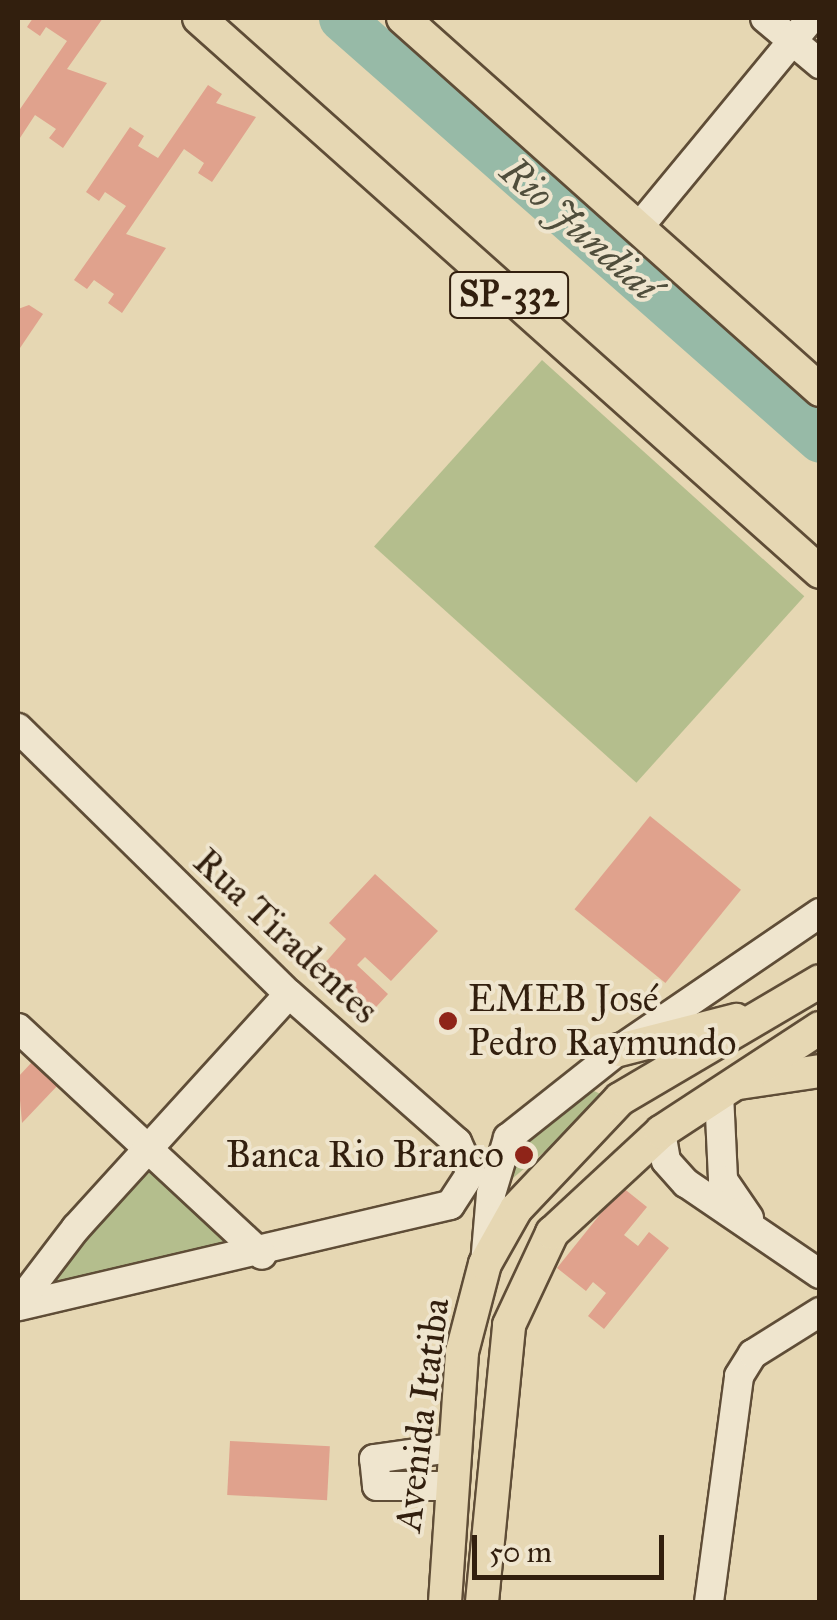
<!DOCTYPE html>
<html>
<head>
<meta charset="utf-8">
<style>
  body { margin:0 }
  #map { position:relative; width:837px; height:1620px; overflow:hidden; background:#e6d7b3; font-family:"IM FELL Great Primer",serif }
  div>[style] { position:absolute }
  [style*='--x'] { left:calc(var(--x)*1px); top:calc(var(--y)*1px); width:calc(var(--w)*1px); rotate:calc(var(--a)*1deg) }
  .green>* { inset:0; background:#b4be8d; transform-origin:0 0 }
  .river>* { height:45px; margin:-22.5px; padding:0 22.5px; transform-origin:22.5px; border-radius:22.5px; background:#97baa7 }
  .building>* { inset:0; background:#e0a28d; transform-origin:0 0 }
  .roads { filter:drop-shadow(2px 0 #5f4d37) drop-shadow(-2px 0 #5f4d37) drop-shadow(0 2px #5f4d37) drop-shadow(0 -2px #5f4d37) }
  .minor>* { height:28px; margin:-14px; padding:0 14px; transform-origin:14px; border-radius:14px; background:#efe5ce }
  .major>* { height:32px; margin:-16px; padding:0 16px; transform-origin:16px; border-radius:16px; background:#e6d7b3 }
  .dots>* { width:28px; height:28px; translate:-50% -50%; box-sizing:border-box; border:5px solid #efe5ce; border-radius:50% }
  span { translate:-50% -50%; white-space:nowrap; text-align:center; line-height:1.15; -webkit-text-stroke:8px #efe5ce; paint-order:stroke }
  .shield-label span { padding:2px 8px; background:#efe5ce; border:2px solid; border-radius:8px; -webkit-text-stroke-width:0 }
  .shield-label { font-size:35px; color:#321f0e; font-weight:700 }
  .street-label { font-size:38px; color:#321f0e }
  .poi-label { font-size:38px; color:#321f0e }
  .left { translate:0 -50%; text-align:left }
  .right { translate:-100% -50%; text-align:right }
  .water-label { font-size:40px; color:#504e3c; font-style:italic }
  .frame { position:absolute; inset:0; border:20px solid #321f0e; pointer-events:none }
  .scale { position:absolute; left:472px; top:1535px; width:192px; height:45px; box-sizing:border-box; border:5px solid #321f0e; border-top:0; padding-left:12px; font-size:30px; line-height:35px; white-space:nowrap; color:#321f0e; -webkit-text-stroke:8px #efe5ce; paint-order:stroke }
</style>
</head>
<body>
<div id="map">
  <div class="green">
    <div style="left:542px;top:360px;width:353px;height:251px;rotate:42deg"></div>
    <div style="clip-path:polygon(594px 1091px,603px 1095px,575px 1126px,501px 1188px,518px 1140px)"></div>
    <div style="clip-path:polygon(144px 1164px,240px 1247px,37px 1288px)"></div>
  </div>
  <div class="river">
    <div style="--x:341;--y:18;--w:638;--a:41.38"></div>
  </div>
  <div class="building">
    <div style="clip-path:polygon(33px 18px,103px 18px,67px 69px,107px 83px,63px 148px,49px 138px,56px 129px,35px 115px,18px 141px,18px 112px,67px 41px,46px 27px,40px 36px,27px 27px)"></div>
    <div style="clip-path:polygon(208px 85px,222px 94px,216px 103px,256px 117px,212px 182px,198px 173px,204px 163px,184px 149px,126px 234px,166px 248px,122px 313px,108px 303px,114px 294px,94px 280px,87px 289px,74px 280px,126px 206px,105px 192px,99px 201px,86px 192px,130px 127px,144px 136px,138px 146px,158px 158px)"></div>
    <div style="clip-path:polygon(29px 305px,43px 314px,18px 351px,18px 309px)"></div>
    <div style="left:650px;top:816px;width:117px;height:120px;rotate:39deg"></div>
    <div style="clip-path:polygon(375px 874px,438px 931px,391px 981px,365px 957px,357px 965px,388px 994px,366px 1018px,311px 979px,346px 939px,329px 923px)"></div>
    <div style="clip-path:polygon(33px 1061px,59px 1084px,22px 1123px,18px 1077px)"></div>
    <div style="clip-path:polygon(622px 1187px,647px 1207px,624px 1235px,638px 1246px,649px 1232px,669px 1248px,604px 1329px,588px 1316px,606px 1293px,593px 1282px,586px 1291px,557px 1268px)"></div>
    <div style="left:230px;top:1441px;width:100px;height:54px;rotate:3deg"></div>
  </div>
  <div class="roads">
    <div class="minor">
      <div style="--x:765;--y:18;--w:72;--a:39.9"></div>
      <div style="--x:639;--y:227;--w:271;--a:-50.5"></div>
      <div style="--x:18;--y:728;--w:380;--a:44.5"></div>
      <div style="--x:289;--y:994;--w:224;--a:41.4"></div>
      <div style="--x:457;--y:1142;--w:34;--a:66"></div>
      <div style="--x:471;--y:1173;--w:38;--a:123"></div>
      <div style="--x:450;--y:1205;--w:444;--a:166.8"></div>
      <div style="--x:18;--y:1028;--w:333;--a:42.9"></div>
      <div style="--x:719;--y:1094;--w:86;--a:87.3"></div>
      <div style="--x:723;--y:1180;--w:46;--a:55.6"></div>
      <div style="--x:661;--y:1132;--w:29;--a:80"></div>
      <div style="--x:666;--y:1161;--w:30;--a:48"></div>
      <div style="--x:686;--y:1183;--w:162;--a:34.2"></div>
      <div style="--x:485;--y:1264;--w:70;--a:-85.1"></div>
      <div style="--x:491;--y:1194;--w:59;--a:-73.1"></div>
      <div style="--x:508;--y:1138;--w:142;--a:-38.4"></div>
      <div style="--x:619;--y:1050;--w:243;--a:-34.3"></div>
      <div style="--x:18;--y:1304;--w:96;--a:-52.7"></div>
      <div style="--x:76;--y:1228;--w:316;--a:-47.7"></div>
      <div style="--x:448;--y:1486;--w:71;--a:180"></div>
      <div style="--x:377;--y:1486;--w:27;--a:-96"></div>
      <div style="--x:374;--y:1459;--w:78;--a:-8.1"></div>
      <div style="--x:709;--y:1602;--w:228;--a:-82.4"></div>
      <div style="--x:739;--y:1376;--w:26;--a:-58"></div>
      <div style="--x:753;--y:1354;--w:79;--a:-32.1"></div>
    </div>
    <div class="major">
      <div style="--x:199;--y:18;--w:832;--a:41.74"></div>
      <div style="--x:403;--y:18;--w:559;--a:41.74"></div>
      <div style="--x:619;--y:1050;--w:121;--a:-14.4"></div>
      <div style="--x:739;--y:1083;--w:82;--a:-8.4"></div>
      <div style="--x:445;--y:1602;--w:251;--a:-86.1"></div>
      <div style="--x:462;--y:1352;--w:91;--a:-75.4"></div>
      <div style="--x:485;--y:1264;--w:63;--a:-60.6"></div>
      <div style="--x:516;--y:1209;--w:151;--a:-46.6"></div>
      <div style="--x:620;--y:1099;--w:232;--a:-30.5"></div>
      <div style="--x:482;--y:1602;--w:278;--a:-84.4"></div>
      <div style="--x:509;--y:1325;--w:102;--a:-64.9"></div>
      <div style="--x:552;--y:1233;--w:149;--a:-42.8"></div>
      <div style="--x:661;--y:1132;--w:190;--a:-33.2"></div>
    </div>
  </div>
  <div class="dots">
    <div style="left:448px;top:1021px;background:#8f2418"></div>
    <div style="left:524px;top:1155px;background:#8f2418"></div>
  </div>
  <div class="shield-label">
    <span style="left:509px;top:295px">SP-332</span>
  </div>
  <div class="street-label">
    <span style="left:286px;top:936px;rotate:43deg">Rua Tiradentes</span>
    <span style="left:422px;top:1415px;rotate:-83deg">Avenida Itatiba</span>
  </div>
  <div class="poi-label">
    <span class="left" style="left:468px;top:1021px">EMEB José<br>Pedro Raymundo</span>
    <span class="right" style="left:504px;top:1155px">Banca Rio Branco</span>
  </div>
  <div class="water-label">
    <span style="left:580px;top:229px;rotate:41deg">Rio Jundiaí</span>
  </div>
  <div class="frame"></div>
  <div class="scale">50 m</div>
</div>
</body>
</html>
